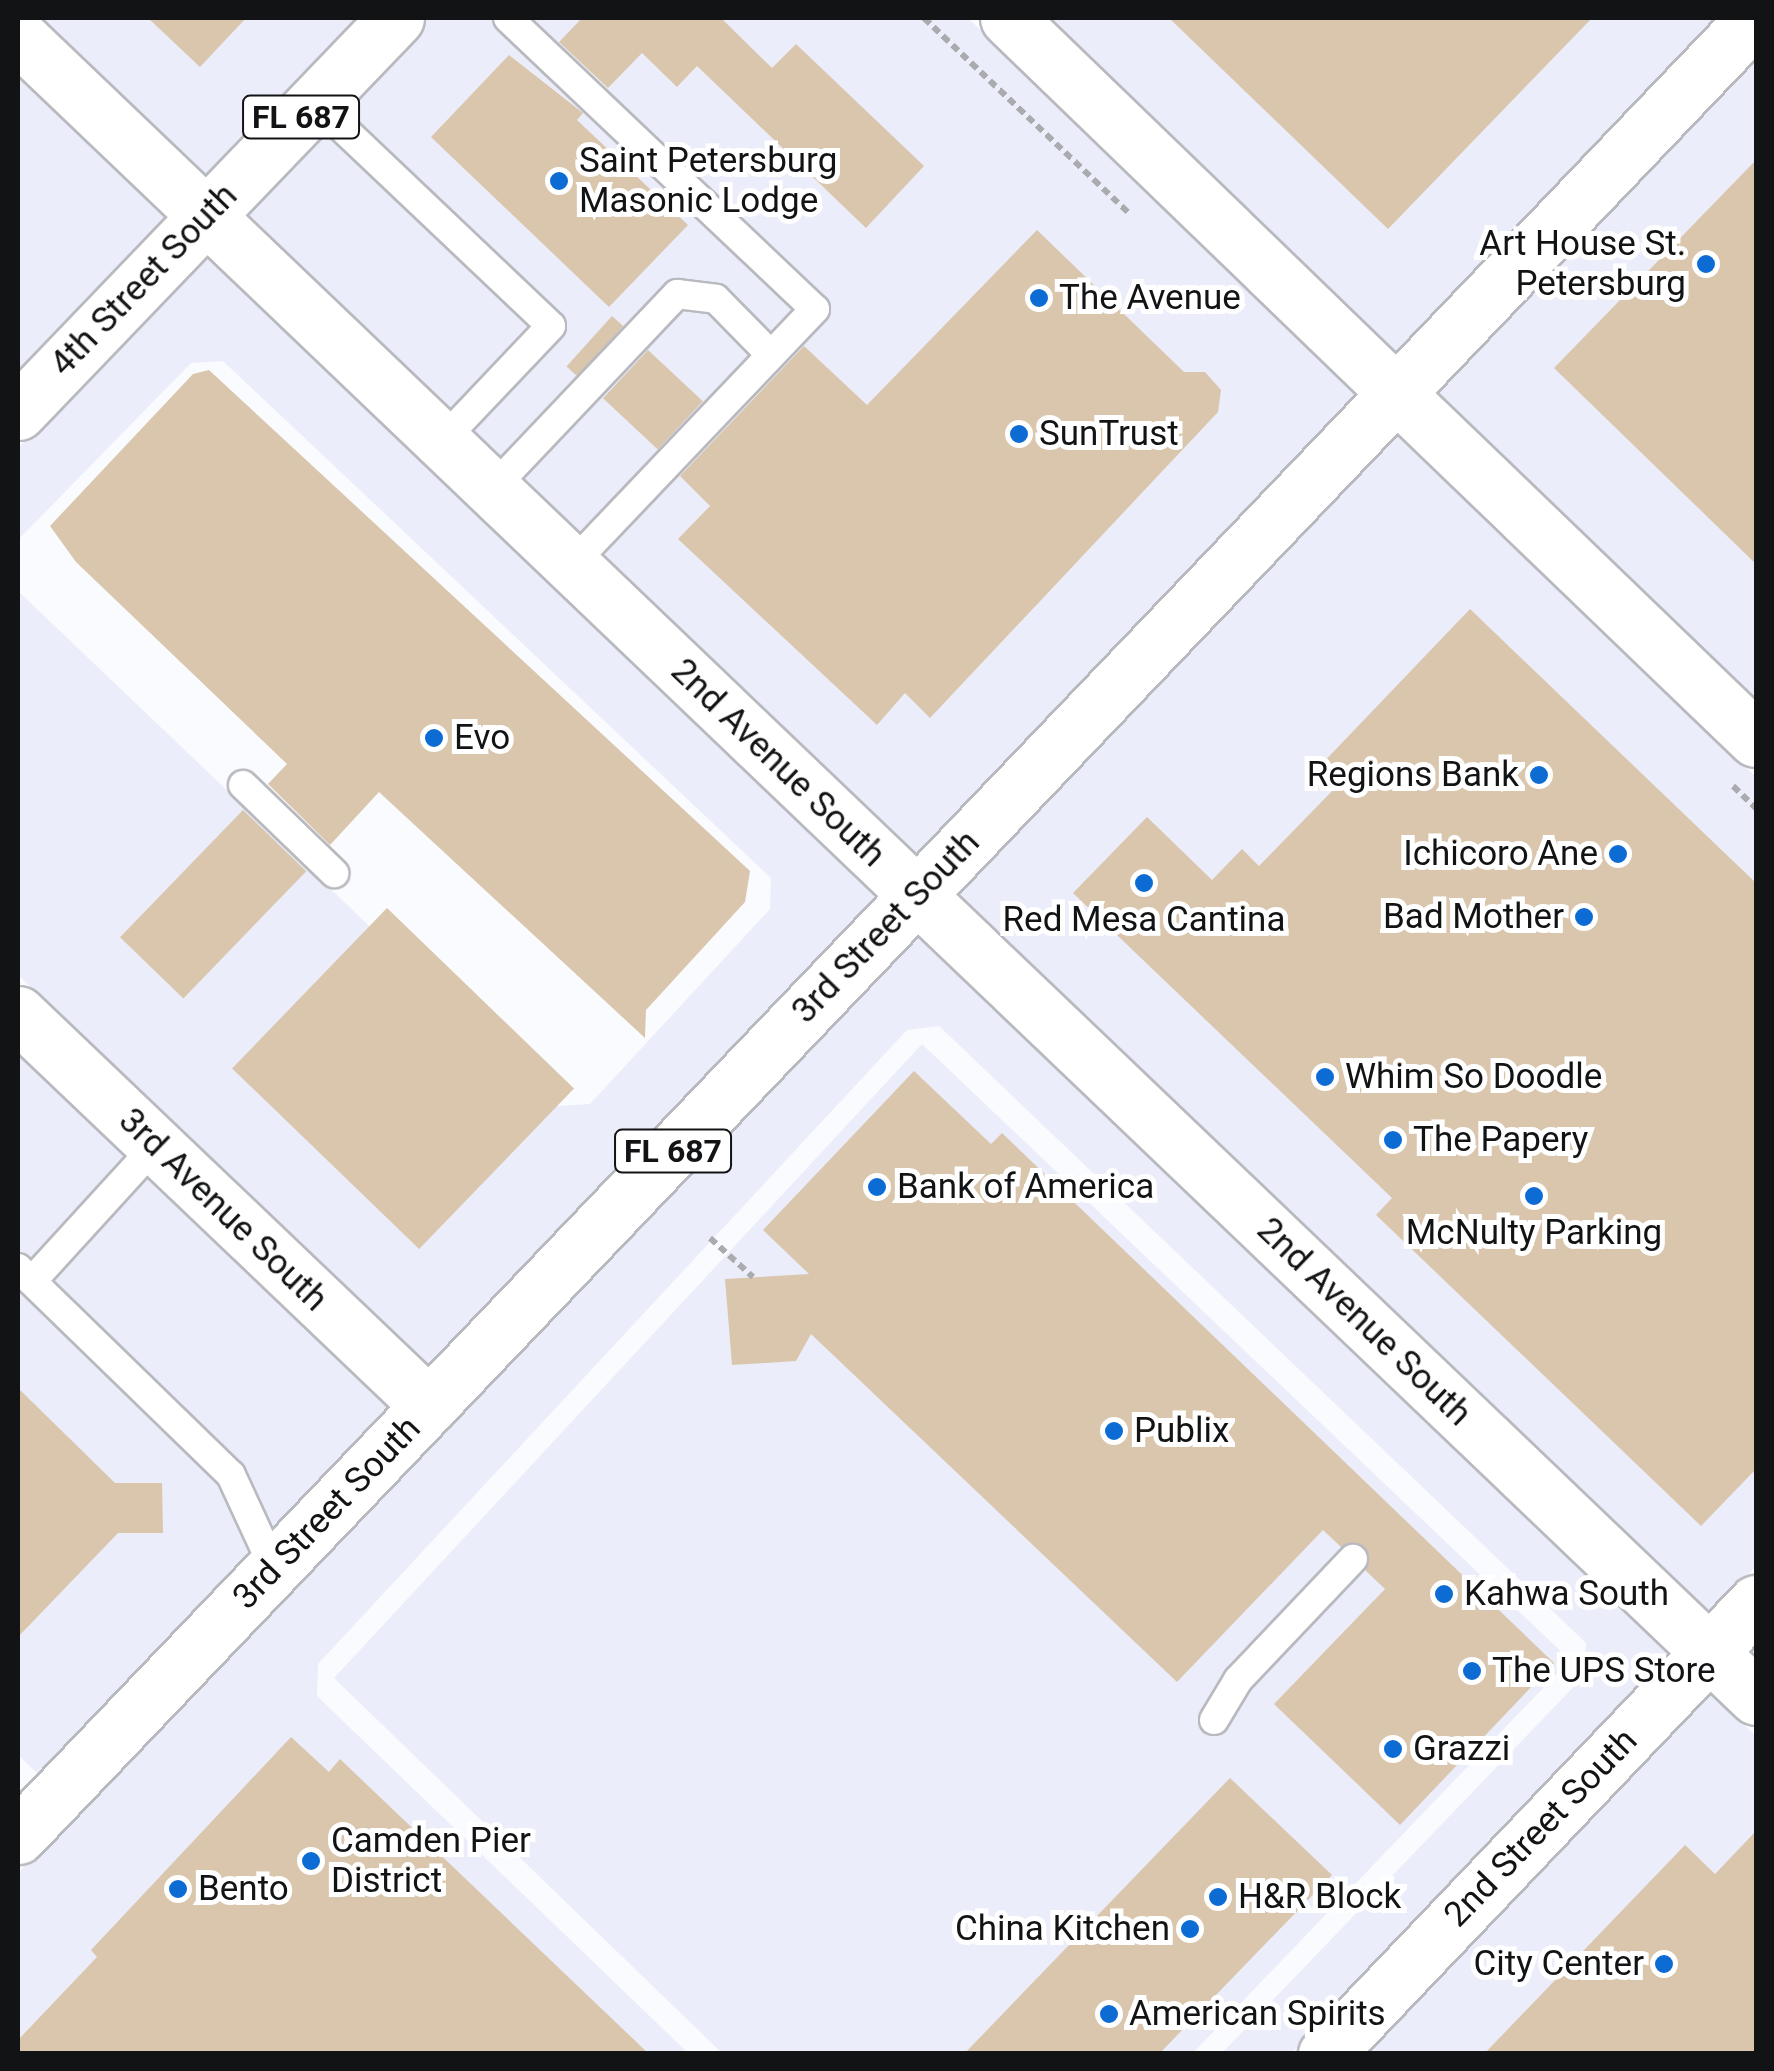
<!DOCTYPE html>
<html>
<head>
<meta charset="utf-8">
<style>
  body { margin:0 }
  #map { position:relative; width:1774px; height:2071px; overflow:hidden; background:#fafbfe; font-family:Roboto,sans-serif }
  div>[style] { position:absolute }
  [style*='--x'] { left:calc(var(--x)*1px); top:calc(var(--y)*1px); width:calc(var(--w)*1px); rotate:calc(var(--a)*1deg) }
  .built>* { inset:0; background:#ecedfa }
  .building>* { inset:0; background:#d9c6ad; transform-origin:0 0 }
  .path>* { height:6px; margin-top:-3px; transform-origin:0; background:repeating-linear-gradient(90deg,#aaabae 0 8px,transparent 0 13px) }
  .roads { filter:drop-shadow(2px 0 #b9babf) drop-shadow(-2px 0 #b9babf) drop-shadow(0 2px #b9babf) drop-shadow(0 -2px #b9babf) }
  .lane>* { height:28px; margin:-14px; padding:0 14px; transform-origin:14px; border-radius:14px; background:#fff }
  .street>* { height:55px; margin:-27.5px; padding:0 27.5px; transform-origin:27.5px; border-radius:27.5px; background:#fff }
  .secondary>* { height:55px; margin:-27.5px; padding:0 27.5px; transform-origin:27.5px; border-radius:27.5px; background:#fff }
  .primary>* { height:55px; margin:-27.5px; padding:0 27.5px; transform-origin:27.5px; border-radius:27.5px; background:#fff }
  .dots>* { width:28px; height:28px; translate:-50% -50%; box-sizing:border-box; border:5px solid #fff; border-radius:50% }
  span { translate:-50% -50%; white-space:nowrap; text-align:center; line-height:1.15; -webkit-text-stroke:10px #fff; paint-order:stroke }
  .shield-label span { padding:2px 8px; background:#fff; border:2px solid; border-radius:8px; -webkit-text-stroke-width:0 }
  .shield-label { font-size:32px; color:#121315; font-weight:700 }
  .poi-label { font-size:35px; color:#121315 }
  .left { translate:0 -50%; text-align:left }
  .right { translate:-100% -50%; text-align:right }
  .street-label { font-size:35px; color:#121315 }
  .frame { position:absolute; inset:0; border:20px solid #121315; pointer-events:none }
</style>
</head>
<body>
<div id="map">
  <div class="built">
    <div style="clip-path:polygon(38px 18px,360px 18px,207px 179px)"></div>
    <div style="clip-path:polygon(428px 18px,968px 18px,1358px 396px,918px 858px,243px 213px)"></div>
    <div style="clip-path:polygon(1048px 18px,1721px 18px,1397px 356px)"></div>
    <div style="clip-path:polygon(1756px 52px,1756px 700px,1433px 391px)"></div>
    <div style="clip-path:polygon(18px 75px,168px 219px,18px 376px)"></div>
    <div style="clip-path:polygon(205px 253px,880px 898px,430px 1369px,18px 975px,18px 591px,558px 1106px,590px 1104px,770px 909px,771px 878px,223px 361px,191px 363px,18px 540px,18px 448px)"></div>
    <div style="clip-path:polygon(1394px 431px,1756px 777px,1756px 1566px,1711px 1614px,954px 892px)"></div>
    <div style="clip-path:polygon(915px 933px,1672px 1655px,1292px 2053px,1222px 2053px,1585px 1675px,1586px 1643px,939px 1026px,907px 1030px,318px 1664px,317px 1696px,688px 2053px,18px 2053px,18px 1873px)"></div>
    <div style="clip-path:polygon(922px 1044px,1570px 1660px,1192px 2054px,722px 2053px,334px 1678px)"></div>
    <div style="clip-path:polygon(18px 1052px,391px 1409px,40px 1776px,18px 1755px)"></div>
    <div style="clip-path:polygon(1708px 1690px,1756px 1736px,1756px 2053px,1361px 2054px)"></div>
  </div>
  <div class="building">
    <div style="clip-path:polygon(148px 18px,246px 18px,200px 67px)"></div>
    <div style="clip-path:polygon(582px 18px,721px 18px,772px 68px,796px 44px,924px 166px,866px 228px,697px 66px,677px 87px,642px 53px,608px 88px,559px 42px)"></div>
    <div style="clip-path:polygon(1169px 18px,1592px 18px,1388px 229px)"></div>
    <div style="clip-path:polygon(509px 55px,583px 113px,577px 120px,688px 225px,609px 307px,431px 137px)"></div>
    <div style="clip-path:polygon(1756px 160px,1756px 564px,1554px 368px)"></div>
    <div style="clip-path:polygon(1037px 230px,1184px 372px,1205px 372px,1221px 390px,1218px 412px,930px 718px,905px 693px,877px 725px,678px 539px,710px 506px,680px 476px,804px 346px,867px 405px)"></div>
    <div style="left:612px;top:316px;width:15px;height:68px;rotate:42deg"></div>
    <div style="left:648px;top:350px;width:75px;height:66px;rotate:43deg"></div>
    <div style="clip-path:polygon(209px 370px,750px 871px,745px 902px,646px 1010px,645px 1038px,379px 792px,330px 845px,268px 784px,287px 764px,76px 562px,50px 526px,193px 374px)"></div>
    <div style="clip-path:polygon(1470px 609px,1756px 883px,1756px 1469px,1701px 1526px,1376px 1215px,1392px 1198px,1073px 893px,1147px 817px,1212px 880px,1242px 849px,1259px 866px,1336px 787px,1317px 769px)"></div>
    <div style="left:243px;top:810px;width:88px;height:177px;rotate:44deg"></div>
    <div style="left:387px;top:908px;width:260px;height:223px;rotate:44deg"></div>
    <div style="clip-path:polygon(914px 1071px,991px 1144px,1002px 1133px,1554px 1663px,1400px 1825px,1274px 1704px,1385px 1589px,1366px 1571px,1364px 1546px,1341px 1547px,1323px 1530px,1177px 1682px,811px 1334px,796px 1361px,732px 1365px,725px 1279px,809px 1274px,763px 1230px)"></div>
    <div style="clip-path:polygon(18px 1388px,115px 1483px,162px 1483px,163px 1533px,118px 1533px,18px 1637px)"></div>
    <div style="clip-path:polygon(291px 1737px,329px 1772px,340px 1759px,649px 2054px,18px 2054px,18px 2040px,97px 1957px,91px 1950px)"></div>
    <div style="clip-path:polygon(1230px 1778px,1332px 1875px,1159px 2054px,964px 2054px)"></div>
    <div style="clip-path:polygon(1756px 1831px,1756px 2054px,1484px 2054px,1685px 1845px,1715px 1874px)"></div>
  </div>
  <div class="path">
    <div style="--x:924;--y:18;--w:283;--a:43.6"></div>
    <div style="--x:1733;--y:786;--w:32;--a:44"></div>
    <div style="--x:710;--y:1238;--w:58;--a:42.2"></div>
  </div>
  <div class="roads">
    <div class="lane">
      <div style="--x:508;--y:18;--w:423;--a:43.5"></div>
      <div style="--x:815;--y:309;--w:354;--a:133.6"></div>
      <div style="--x:315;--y:102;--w:325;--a:43.5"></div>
      <div style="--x:551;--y:326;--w:158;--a:133.5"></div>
      <div style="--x:492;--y:489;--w:269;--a:-46.5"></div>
      <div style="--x:677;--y:294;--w:39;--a:7"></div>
      <div style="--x:716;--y:299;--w:78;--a:45.5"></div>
      <div style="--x:243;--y:785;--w:127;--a:44"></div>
      <div style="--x:18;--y:1268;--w:297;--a:44.2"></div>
      <div style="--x:231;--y:1475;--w:102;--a:65.2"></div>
      <div style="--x:32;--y:1281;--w:184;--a:-47.6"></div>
      <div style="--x:1214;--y:1720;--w:47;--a:-59"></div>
      <div style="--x:1238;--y:1680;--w:167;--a:-46.5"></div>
    </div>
    <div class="street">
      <div style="--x:18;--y:36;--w:2404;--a:43.7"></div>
      <div style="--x:18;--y:1014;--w:568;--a:43.64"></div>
      <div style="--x:1326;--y:2054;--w:623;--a:-46.37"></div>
    </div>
    <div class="secondary">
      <div style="--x:1396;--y:393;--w:499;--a:43.9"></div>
    </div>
    <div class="primary">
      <div style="--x:1008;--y:18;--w:540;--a:44.02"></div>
      <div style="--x:18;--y:412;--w:546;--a:-46.19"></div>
      <div style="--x:18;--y:1836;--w:2514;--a:-46.31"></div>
    </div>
  </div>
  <div class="dots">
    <div style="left:559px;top:181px;background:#0d6bd4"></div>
    <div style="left:1706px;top:264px;background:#0d6bd4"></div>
    <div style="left:1039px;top:298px;background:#0d6bd4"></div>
    <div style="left:1019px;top:434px;background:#0d6bd4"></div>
    <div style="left:434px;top:738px;background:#0d6bd4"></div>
    <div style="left:1539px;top:775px;background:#0d6bd4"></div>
    <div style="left:1618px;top:854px;background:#0d6bd4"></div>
    <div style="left:1144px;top:883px;background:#0d6bd4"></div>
    <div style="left:1584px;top:917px;background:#0d6bd4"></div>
    <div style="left:1325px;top:1077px;background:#0d6bd4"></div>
    <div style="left:1393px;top:1140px;background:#0d6bd4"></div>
    <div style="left:877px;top:1187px;background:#0d6bd4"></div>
    <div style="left:1534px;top:1196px;background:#0d6bd4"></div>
    <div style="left:1114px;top:1431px;background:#0d6bd4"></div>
    <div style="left:1444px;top:1594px;background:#0d6bd4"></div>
    <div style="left:1472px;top:1671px;background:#0d6bd4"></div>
    <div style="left:1393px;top:1749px;background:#0d6bd4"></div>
    <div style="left:311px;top:1861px;background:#0d6bd4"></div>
    <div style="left:178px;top:1889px;background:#0d6bd4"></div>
    <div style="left:1218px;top:1897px;background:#0d6bd4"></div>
    <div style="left:1190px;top:1929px;background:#0d6bd4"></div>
    <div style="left:1664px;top:1964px;background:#0d6bd4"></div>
    <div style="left:1109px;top:2014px;background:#0d6bd4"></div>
  </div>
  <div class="shield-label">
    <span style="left:301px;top:117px">FL 687</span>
    <span style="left:673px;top:1151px">FL 687</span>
  </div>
  <div class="poi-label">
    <span class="left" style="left:579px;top:181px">Saint Petersburg<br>Masonic Lodge</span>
    <span class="right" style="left:1686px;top:264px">Art House St.<br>Petersburg</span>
    <span class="left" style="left:1059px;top:298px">The Avenue</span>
    <span class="left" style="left:1039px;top:434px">SunTrust</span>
    <span class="left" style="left:454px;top:738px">Evo</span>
    <span class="right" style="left:1519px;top:775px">Regions Bank</span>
    <span class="right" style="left:1598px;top:854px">Ichicoro Ane</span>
    <span class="right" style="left:1564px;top:917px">Bad Mother</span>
    <span style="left:1144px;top:920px">Red Mesa Cantina</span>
    <span class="left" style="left:1345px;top:1077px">Whim So Doodle</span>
    <span class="left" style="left:1413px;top:1140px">The Papery</span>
    <span class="left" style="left:897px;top:1187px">Bank of America</span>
    <span style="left:1534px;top:1233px">McNulty Parking</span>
    <span class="left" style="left:1134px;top:1431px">Publix</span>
    <span class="left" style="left:1464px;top:1594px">Kahwa South</span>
    <span class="left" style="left:1492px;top:1671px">The UPS Store</span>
    <span class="left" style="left:1413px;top:1749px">Grazzi</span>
    <span class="left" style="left:331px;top:1861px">Camden Pier<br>District</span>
    <span class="left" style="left:198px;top:1889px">Bento</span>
    <span class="left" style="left:1238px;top:1897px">H&amp;R Block</span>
    <span class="right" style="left:1170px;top:1929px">China Kitchen</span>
    <span class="right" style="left:1644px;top:1964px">City Center</span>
    <span class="left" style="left:1129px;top:2014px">American Spirits</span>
  </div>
  <div class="street-label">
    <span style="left:144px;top:280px;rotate:-46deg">4th Street South</span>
    <span style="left:778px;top:763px;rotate:44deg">2nd Avenue South</span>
    <span style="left:886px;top:927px;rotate:-46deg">3rd Street South</span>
    <span style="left:223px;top:1210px;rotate:44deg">3rd Avenue South</span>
    <span style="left:1364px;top:1322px;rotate:44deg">2nd Avenue South</span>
    <span style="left:327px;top:1513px;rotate:-46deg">3rd Street South</span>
    <span style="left:1541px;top:1828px;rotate:-46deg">2nd Street South</span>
  </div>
  <div class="frame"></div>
</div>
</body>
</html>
